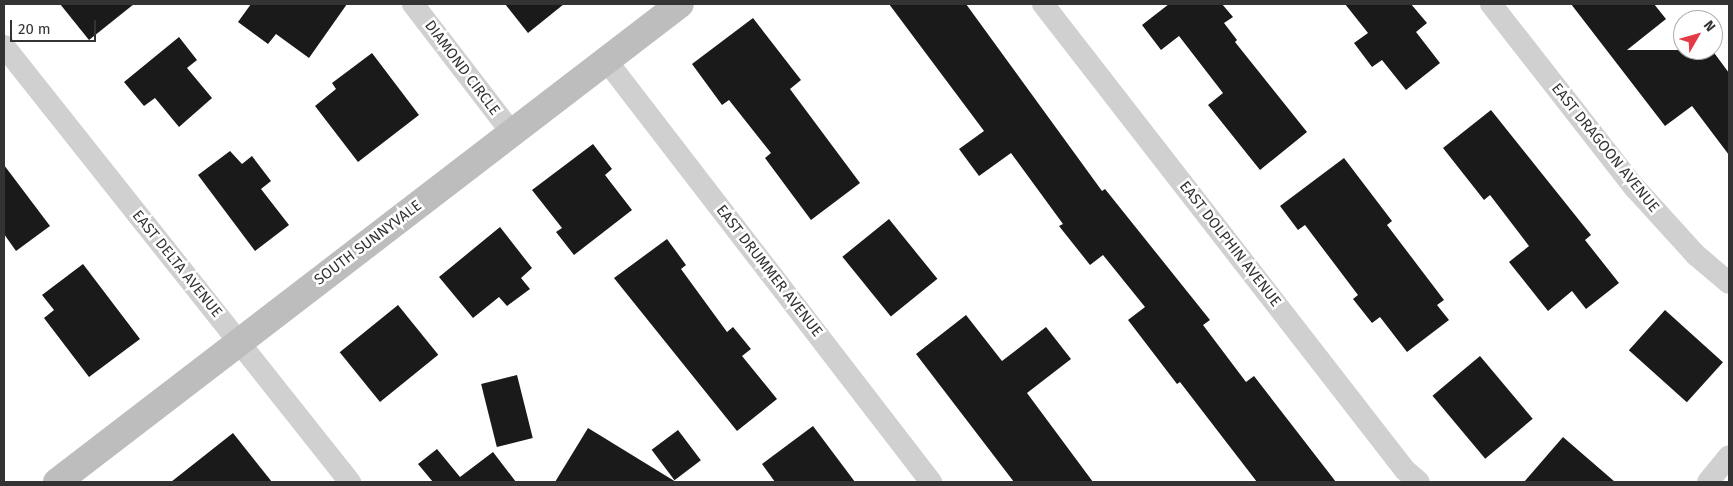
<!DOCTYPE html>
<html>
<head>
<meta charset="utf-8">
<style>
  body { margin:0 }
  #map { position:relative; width:1733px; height:486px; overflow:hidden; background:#fff; font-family:"Fira Sans",sans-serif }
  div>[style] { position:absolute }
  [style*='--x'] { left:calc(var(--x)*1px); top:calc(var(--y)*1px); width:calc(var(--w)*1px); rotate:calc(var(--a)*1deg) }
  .building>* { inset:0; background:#1a1a1a; transform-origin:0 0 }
  .street>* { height:22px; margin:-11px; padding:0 11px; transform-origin:11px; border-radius:11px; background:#d0d0d0 }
  .secondary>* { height:28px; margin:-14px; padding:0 14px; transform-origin:14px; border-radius:14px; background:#bdbdbd }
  span { translate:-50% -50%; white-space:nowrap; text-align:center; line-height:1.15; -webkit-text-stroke:5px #fff; paint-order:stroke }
  .street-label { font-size:15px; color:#333 }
  .frame { position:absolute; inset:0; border:5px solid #333; pointer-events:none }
  .north { position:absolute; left:1673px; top:10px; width:50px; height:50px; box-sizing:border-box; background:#fff; border:1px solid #adadad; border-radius:50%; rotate:52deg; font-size:14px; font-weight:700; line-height:20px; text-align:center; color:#333 }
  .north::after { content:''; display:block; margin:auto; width:18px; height:22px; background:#e63946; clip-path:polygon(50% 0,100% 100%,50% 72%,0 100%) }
  .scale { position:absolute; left:10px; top:20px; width:86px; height:22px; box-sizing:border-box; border:2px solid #333; border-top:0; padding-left:6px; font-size:15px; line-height:18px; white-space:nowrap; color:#333; -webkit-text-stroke:4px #fff; paint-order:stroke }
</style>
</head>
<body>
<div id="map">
  <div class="building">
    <div style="clip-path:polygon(60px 4px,134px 4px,89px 40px)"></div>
    <div style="clip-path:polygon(251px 4px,347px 4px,309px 58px,276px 34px,268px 44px,238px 22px)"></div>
    <div style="clip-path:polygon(505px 4px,564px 4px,528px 33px)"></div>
    <div style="clip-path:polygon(889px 4px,966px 4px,1102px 191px,1105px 189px,1210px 320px,1203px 325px,1246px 382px,1254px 376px,1336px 482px,1257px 482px,1180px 382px,1177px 384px,1128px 320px,1145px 307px,1103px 255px,1090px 265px,1059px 226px,1063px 224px,1011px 153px,979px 176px,959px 149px,984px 131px)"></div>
    <div style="clip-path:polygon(1169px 4px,1222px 4px,1233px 17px,1224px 23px,1237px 40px,1235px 42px,1307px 132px,1260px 170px,1208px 105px,1223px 93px,1179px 36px,1161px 50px,1142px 25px)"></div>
    <div style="clip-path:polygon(1345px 4px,1411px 4px,1427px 23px,1416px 32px,1440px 63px,1406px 90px,1382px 60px,1372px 67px,1354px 43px,1368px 33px)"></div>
    <div style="clip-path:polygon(1571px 4px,1654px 4px,1666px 19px,1627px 50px,1712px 50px,1729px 73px,1729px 155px,1692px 106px,1665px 126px)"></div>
    <div style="clip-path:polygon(753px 18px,801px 80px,790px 89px,860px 183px,811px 220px,765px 158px,771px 153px,729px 100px,722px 105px,692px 64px)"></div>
    <div style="clip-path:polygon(179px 37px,197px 60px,187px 68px,212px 98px,179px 127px,155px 98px,144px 106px,124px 82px)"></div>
    <div style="clip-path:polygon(372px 53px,419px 115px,358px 162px,315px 106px,336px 89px,332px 83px)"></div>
    <div style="clip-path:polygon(1491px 110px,1591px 235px,1585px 240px,1619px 283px,1586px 309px,1572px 291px,1548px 311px,1509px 262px,1529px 246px,1490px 195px,1484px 200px,1443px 148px)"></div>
    <div style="clip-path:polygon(593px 144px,612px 169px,605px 175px,632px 210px,574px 255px,556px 232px,562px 228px,532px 190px)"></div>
    <div style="clip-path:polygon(230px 151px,242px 164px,252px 156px,271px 181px,261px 189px,289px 225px,255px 251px,198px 175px)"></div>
    <div style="clip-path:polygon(1344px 158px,1392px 221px,1387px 225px,1444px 300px,1437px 305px,1449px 320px,1407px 352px,1380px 317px,1372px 323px,1353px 299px,1358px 295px,1305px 225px,1298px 230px,1280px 206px)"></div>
    <div style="clip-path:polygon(4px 165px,50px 226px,16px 251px,4px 234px)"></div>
    <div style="left:889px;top:219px;width:77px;height:60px;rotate:51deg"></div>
    <div style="clip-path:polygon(500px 227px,532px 268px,521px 278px,530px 289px,507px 306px,499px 297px,473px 318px,439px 277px)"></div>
    <div style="clip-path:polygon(667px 239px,686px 265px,681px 269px,727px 332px,733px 327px,751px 349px,742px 356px,777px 399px,737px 431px,614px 278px)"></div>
    <div style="clip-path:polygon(83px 264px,140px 339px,89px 377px,44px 318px,54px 310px,42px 295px)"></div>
    <div style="left:398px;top:305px;width:64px;height:75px;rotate:51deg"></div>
    <div style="left:1665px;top:310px;width:78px;height:54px;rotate:42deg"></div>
    <div style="clip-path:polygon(966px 315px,1002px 361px,1046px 327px,1071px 359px,1027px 393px,1093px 482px,1014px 482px,916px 354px)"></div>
    <div style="left:1480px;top:356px;width:82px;height:62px;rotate:50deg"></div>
    <div style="left:517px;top:375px;width:65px;height:37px;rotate:76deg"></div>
    <div style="clip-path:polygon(813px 426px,855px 482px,775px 482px,762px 464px)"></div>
    <div style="clip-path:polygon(588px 428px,676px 482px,555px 482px)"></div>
    <div style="left:678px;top:430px;width:38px;height:33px;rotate:53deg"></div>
    <div style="clip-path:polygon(233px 433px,272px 482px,171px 482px)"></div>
    <div style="clip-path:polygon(1563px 437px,1615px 482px,1524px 482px)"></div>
    <div style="clip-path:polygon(437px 449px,460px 477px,493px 452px,516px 482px,433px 482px,418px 464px)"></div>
  </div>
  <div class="street">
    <div style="--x:413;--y:4;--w:163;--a:52.5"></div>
    <div style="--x:1043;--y:4;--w:590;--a:52.16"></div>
    <div style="--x:1405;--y:470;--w:18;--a:41"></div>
    <div style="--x:1491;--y:4;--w:234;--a:52"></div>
    <div style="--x:1635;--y:188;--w:91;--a:47.7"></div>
    <div style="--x:1696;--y:255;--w:43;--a:40.3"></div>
    <div style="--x:4;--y:46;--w:557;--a:51.57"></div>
    <div style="--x:606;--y:60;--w:533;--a:52.4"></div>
    <div style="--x:1708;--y:482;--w:33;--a:-51"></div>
  </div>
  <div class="secondary">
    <div style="--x:57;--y:482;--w:785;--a:-37.5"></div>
  </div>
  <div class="street-label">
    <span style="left:462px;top:68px;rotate:53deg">DIAMOND CIRCLE</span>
    <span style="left:1605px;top:148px;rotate:51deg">EAST DRAGOON AVENUE</span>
    <span style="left:368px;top:243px;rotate:-37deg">SOUTH SUNNYVALE</span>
    <span style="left:1230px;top:244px;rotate:52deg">EAST DOLPHIN AVENUE</span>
    <span style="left:177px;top:264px;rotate:51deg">EAST DELTA AVENUE</span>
    <span style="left:769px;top:271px;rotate:52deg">EAST DRUMMER AVENUE</span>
  </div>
  <div class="frame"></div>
  <div class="north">N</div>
  <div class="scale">20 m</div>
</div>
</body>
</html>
